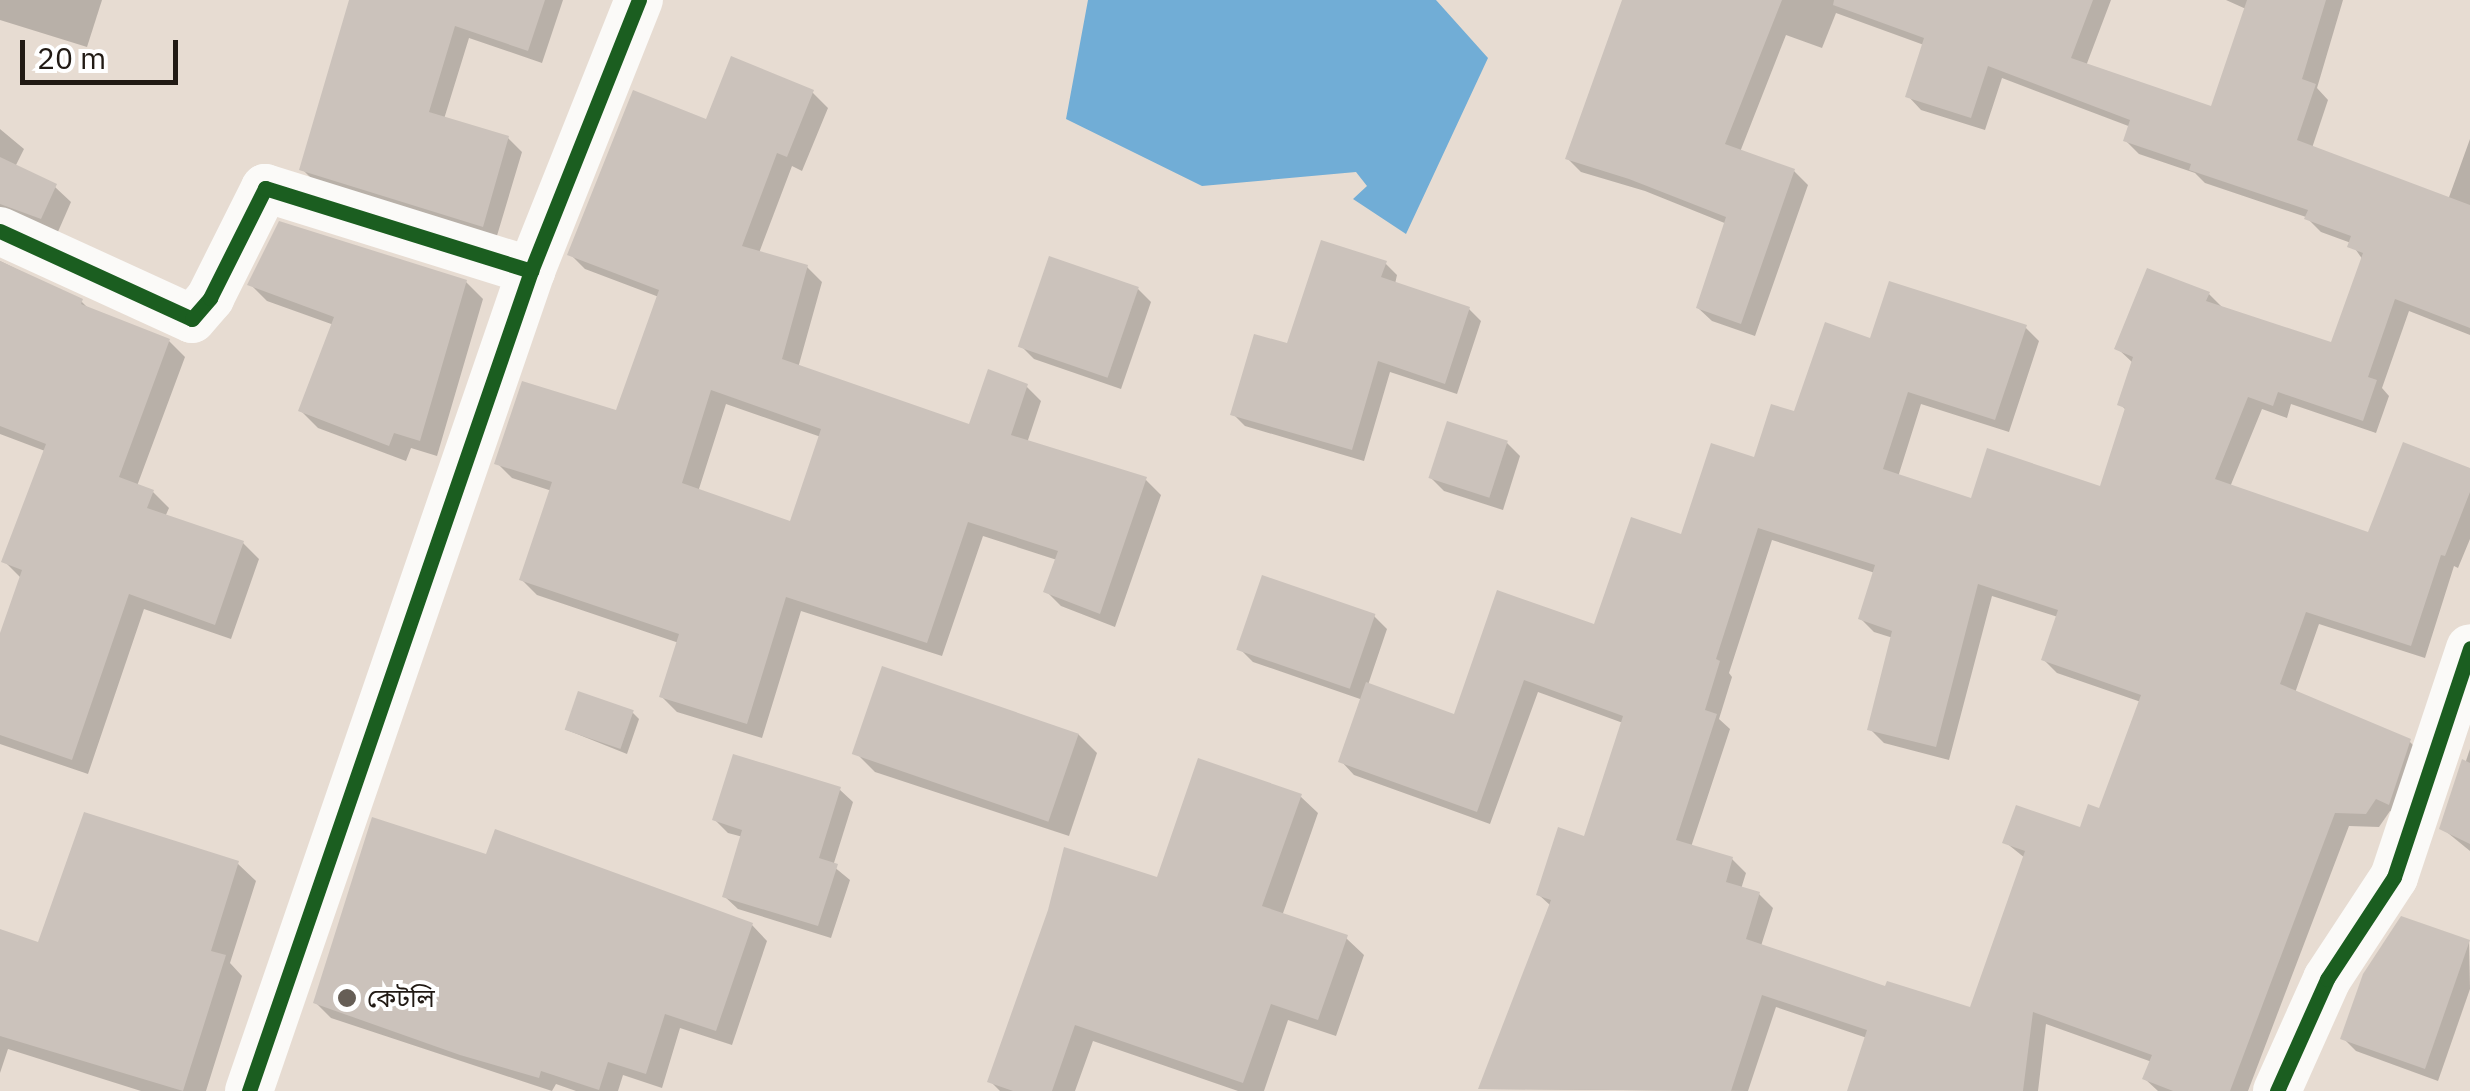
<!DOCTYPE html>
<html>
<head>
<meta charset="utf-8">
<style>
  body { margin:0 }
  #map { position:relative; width:2470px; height:1091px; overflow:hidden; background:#e7dcd2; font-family:"IBM Plex Sans","Noto Sans Bengali",sans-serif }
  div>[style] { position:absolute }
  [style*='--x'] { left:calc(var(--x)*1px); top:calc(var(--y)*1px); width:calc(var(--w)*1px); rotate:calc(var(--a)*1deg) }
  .water>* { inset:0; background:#71add6 }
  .shadow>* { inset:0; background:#0003 }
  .building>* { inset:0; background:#cbc2bb; transform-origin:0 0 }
  .minor>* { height:48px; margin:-24px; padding:0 24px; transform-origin:24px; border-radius:24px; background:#fbfaf8 }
  .cycleway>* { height:15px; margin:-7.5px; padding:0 7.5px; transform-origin:7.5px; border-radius:7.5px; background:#1b5e20 }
  .dots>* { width:28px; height:28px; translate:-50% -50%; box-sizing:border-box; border:5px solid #fff; border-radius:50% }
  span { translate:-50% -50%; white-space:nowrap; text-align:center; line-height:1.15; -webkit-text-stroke:8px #fff; paint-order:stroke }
  .poi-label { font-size:25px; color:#211a14 }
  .left { translate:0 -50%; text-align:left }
  .scale { position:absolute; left:20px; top:40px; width:158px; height:45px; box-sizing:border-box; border:5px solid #211a14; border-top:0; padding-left:12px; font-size:30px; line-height:35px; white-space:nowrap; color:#211a14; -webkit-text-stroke:8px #fff; paint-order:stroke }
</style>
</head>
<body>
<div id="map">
  <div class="water">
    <div style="clip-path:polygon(1088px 0,1436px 0,1488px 58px,1406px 234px,1353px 199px,1367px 186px,1356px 172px,1202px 186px,1066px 119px)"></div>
  </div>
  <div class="shadow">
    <div style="clip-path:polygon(0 0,102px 0,87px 47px,0 20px)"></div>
    <div style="clip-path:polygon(362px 0,563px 0,542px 63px,469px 38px,444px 119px,508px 138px,522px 152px,496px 239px,316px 183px,302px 169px)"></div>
    <div style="clip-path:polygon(evenodd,1623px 0,2111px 0,2086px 66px,2212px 109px,2246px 9px,2226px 0,2343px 0,2317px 88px,2328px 100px,2312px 148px,2448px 200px,2470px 139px,2470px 335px,2409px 311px,2382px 388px,2389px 396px,2376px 433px,2291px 404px,2287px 418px,2262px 409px,2230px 487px,2369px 536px,2470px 471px,2470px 539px,2458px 568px,2454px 566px,2425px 658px,2319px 624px,2295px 693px,2409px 741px,2423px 755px,2403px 817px,2390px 811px,2379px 827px,2349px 826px,2248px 1091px,2158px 1091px,2145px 1079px,2152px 1062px,2046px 1024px,2038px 1091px,1850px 1091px,1867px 1038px,1776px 1007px,1748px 1091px,1481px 1089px,1551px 906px,1539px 895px,1586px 839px,1623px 723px,1538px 692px,1490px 824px,1354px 775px,1341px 761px,1363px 700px,1253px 662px,1240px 649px,1374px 616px,1387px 629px,1368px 685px,1456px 717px,1596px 627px,1871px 341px,2025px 327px,2039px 341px,2009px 432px,1921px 404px,1898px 477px,1973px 501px,2102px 489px,2127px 411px,2120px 404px,2133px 363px,2117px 348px,2209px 294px,2222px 307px,2333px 345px,2363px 260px,2351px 243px,2321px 232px,2306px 217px,2205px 183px,2195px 173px,2139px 154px,2126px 141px,2131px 127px,2002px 78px,1985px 130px,1921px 110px,1908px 96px,1924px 45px,1836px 13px,1822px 48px,1786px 35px,1740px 152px,1794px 171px,1808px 185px,1755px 336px,1712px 321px,1698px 308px,1727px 224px,1645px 191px,1581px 172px,1568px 159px,1623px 0,1772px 540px,1875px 573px,1860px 618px,1874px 632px,1893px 638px,1870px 729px,1884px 743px,1949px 760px,1992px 596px,2058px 617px,2044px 660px,2057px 673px,2141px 702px,2100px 812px,2081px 830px,2005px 842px,2025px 858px,1972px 1010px,1887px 989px,1761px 946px,1773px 908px,1759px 894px,1741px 889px,1746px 873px,1732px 859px,1691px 847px,1730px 729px,1719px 719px,1732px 677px,1729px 673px,1772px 540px)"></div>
    <div style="clip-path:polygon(evenodd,732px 60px,813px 93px,828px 108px,802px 171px,792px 166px,759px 253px,807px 267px,822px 282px,798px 368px,970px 428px,1026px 386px,1041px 401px,1027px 443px,1146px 480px,1161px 495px,1115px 627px,1061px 606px,1046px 591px,1057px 560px,983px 536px,942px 656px,801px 611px,762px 738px,677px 712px,662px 697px,679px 643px,537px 595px,522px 580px,552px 491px,512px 478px,497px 463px,618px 413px,659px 297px,585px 269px,570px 254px,708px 122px,732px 60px,726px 404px,821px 437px,792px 524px,698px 492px,726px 404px)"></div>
    <div style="clip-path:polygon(0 129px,24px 149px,15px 167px,55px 187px,71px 202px,57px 234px,0 224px)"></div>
    <div style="clip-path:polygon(0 261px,81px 301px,91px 311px,169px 341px,185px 357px,137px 486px,153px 492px,169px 508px,165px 517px,243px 543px,259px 559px,231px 639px,144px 609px,88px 774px,0 744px,0 641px,21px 578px,4px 561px,45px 451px,0 434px)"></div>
    <div style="clip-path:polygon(1385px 263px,1397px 275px,1395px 284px,1469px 309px,1481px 321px,1457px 394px,1390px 372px,1364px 461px,1245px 426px,1233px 414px,1289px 347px)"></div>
    <div style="clip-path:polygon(466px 282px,483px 299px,437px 456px,411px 448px,406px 461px,318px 428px,301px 411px,334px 325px,267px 301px,250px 284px)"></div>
    <div style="clip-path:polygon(1138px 289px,1151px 302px,1121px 389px,1034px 359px,1021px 346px)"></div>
    <div style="clip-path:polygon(1507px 443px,1520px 456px,1503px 510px,1444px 491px,1431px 478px)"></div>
    <div style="clip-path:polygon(633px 713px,639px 719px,627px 754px,567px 730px)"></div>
    <div style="clip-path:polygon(1078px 734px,1097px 753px,1069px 836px,875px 772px,856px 753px)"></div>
    <div style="clip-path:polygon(2470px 749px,2470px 851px,2443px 829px)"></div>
    <div style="clip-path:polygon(839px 789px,853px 802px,833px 866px,850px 880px,831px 938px,738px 909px,724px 896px,743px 837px,728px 833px,715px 820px)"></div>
    <div style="clip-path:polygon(1300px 796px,1318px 813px,1282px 916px,1346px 938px,1364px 955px,1336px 1036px,1288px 1020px,1264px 1091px,1238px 1091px,1093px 1041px,1075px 1091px,1000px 1091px,990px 1081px,1158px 880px)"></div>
    <div style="clip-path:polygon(488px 857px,752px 925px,767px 941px,732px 1045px,680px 1028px,662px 1088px,623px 1075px,618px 1091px,576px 1091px,556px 1084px,552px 1091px,331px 1018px,316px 1003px)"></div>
    <div style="clip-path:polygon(237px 863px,256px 881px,230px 963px,242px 976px,206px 1091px,141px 1091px,8px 1049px,0 1073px,0 932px,40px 946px)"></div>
    <div style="clip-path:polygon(2469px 942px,2470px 989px,2438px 1081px,2356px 1051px,2343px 1038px)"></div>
  </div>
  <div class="building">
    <div style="clip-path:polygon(349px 0,545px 0,528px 51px,455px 26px,429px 112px,509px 136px,483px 227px,299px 170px)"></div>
    <div style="clip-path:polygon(1622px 0,1782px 0,1725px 144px,1795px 169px,1741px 324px,1696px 308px,1726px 217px,1629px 179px,1565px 159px)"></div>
    <div style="clip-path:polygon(evenodd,1834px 0,2093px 0,2071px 58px,2211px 106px,2247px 0,2326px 0,2302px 79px,2316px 84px,2297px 140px,2470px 205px,2470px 328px,2395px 299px,2368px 377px,2377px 380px,2363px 421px,2278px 392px,2273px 406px,2248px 397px,2215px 479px,2368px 532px,2403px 442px,2470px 468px,2470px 492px,2445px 556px,2441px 555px,2411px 646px,2306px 612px,2280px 684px,2411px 739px,2389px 805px,2376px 799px,2366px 814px,2335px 813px,2230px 1091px,2173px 1091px,2142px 1079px,2152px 1055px,2033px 1012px,2023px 1091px,1847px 1091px,1867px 1030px,1762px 995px,1731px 1091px,1478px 1089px,1551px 900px,1536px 895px,1558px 827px,1584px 836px,1623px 716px,1524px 680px,1477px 812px,1338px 762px,1366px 682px,1454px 714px,1497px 590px,1594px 624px,1631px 517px,1681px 534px,1711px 443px,1754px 457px,1771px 404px,1794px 411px,1825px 322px,1870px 338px,1889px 281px,2027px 325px,1995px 420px,1908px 392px,1883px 469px,1971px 498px,1987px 448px,2100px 486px,2125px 408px,2117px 405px,2133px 357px,2114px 349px,2147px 268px,2210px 292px,2206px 301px,2331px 342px,2363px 253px,2347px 247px,2351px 236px,2304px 219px,2308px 210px,2189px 170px,2191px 164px,2123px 141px,2130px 120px,1988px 66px,1971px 118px,1905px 97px,1924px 38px,1833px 5px,1834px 0,1758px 528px,1875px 565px,1858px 619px,1892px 631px,1867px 730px,1936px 747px,1978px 584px,2058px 610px,2041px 660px,2141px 695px,2099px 808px,2088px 804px,2080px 827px,2016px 805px,2002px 843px,2025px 851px,1970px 1007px,1887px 981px,1885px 986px,1746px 939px,1760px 892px,1726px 882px,1733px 857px,1676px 840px,1717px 714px,1705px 710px,1720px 661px,1716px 659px,1758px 528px)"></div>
    <div style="clip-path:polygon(evenodd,731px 56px,814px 90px,787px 157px,777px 153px,742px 246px,808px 265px,782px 359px,969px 424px,988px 369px,1028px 384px,1011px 435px,1147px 477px,1100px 614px,1043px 592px,1058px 551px,968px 522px,927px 643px,786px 597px,747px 724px,659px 697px,679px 634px,519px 580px,552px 482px,494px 464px,522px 381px,616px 410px,659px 290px,567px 255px,633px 90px,706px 119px,731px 56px,711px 390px,821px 429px,790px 521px,682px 483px,711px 390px)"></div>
    <div style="clip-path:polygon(0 157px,57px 184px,41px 219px,0 204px)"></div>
    <div style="clip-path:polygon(279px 221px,467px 280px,420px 441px,394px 433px,389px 446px,298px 411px,334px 317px,247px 285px)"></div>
    <div style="clip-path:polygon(1321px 240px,1387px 261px,1381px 277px,1470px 307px,1445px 384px,1378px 361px,1352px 450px,1230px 415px,1254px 334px,1287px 343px)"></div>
    <div style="left:1049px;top:256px;width:95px;height:96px;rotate:19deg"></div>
    <div style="clip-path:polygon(0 261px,83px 299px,81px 304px,170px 339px,119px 477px,154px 490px,147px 508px,244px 541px,215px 625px,129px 594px,72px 760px,0 735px,0 633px,22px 570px,1px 562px,46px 444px,0 426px)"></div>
    <div style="left:1447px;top:421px;width:64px;height:60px;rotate:18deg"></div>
    <div style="left:1262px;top:575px;width:120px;height:79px;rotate:19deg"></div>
    <div style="left:882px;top:666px;width:208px;height:93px;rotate:19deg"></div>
    <div style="left:578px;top:691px;width:59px;height:41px;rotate:19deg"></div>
    <div style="clip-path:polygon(733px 754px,841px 787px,819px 858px,838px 864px,818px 926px,722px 897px,742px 830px,712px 820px)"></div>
    <div style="clip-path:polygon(1198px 758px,1302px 794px,1262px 906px,1348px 935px,1318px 1020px,1271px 1004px,1243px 1083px,1075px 1025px,1052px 1091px,1013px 1091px,987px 1082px,1048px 910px,1064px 847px,1157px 877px)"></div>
    <div style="clip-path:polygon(2462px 759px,2470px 763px,2470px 844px,2439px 829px)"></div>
    <div style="clip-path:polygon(84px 812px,239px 861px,211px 951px,226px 955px,183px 1091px,0 1036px,0 929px,38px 942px)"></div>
    <div style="clip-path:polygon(372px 817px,486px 854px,495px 829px,753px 923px,716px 1031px,665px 1014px,646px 1074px,608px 1062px,599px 1090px,541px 1071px,539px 1078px,460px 1055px,313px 1003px)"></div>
    <div style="clip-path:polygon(2401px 916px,2470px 940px,2425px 1069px,2340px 1039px,2363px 974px)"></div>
  </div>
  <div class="minor">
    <div style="--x:0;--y:231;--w:211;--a:24.6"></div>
    <div style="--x:192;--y:319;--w:28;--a:-49"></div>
    <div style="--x:210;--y:298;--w:123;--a:-63.4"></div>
    <div style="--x:265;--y:188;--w:279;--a:17.3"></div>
    <div style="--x:249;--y:1091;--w:867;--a:-71.02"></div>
    <div style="--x:531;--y:271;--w:292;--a:-68.3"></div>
    <div style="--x:2277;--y:1091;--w:123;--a:-65.9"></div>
    <div style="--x:2327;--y:979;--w:122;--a:-56.7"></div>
    <div style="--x:2394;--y:877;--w:241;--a:-71.6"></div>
  </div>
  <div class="cycleway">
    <div style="--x:0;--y:231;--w:211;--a:24.6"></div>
    <div style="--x:192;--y:319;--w:28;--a:-49"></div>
    <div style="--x:210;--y:298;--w:123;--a:-63.4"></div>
    <div style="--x:265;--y:188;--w:279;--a:17.3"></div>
    <div style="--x:249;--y:1091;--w:867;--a:-71.02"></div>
    <div style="--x:531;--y:271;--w:292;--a:-68.3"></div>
    <div style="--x:2277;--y:1091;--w:123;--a:-65.9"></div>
    <div style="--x:2327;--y:979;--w:122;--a:-56.7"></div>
    <div style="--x:2394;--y:877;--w:241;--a:-71.6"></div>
  </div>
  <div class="dots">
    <div style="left:347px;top:998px;background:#665e56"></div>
  </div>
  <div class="poi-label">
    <span class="left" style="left:367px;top:998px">কেটলি</span>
  </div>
  <div class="scale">20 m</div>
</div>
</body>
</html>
